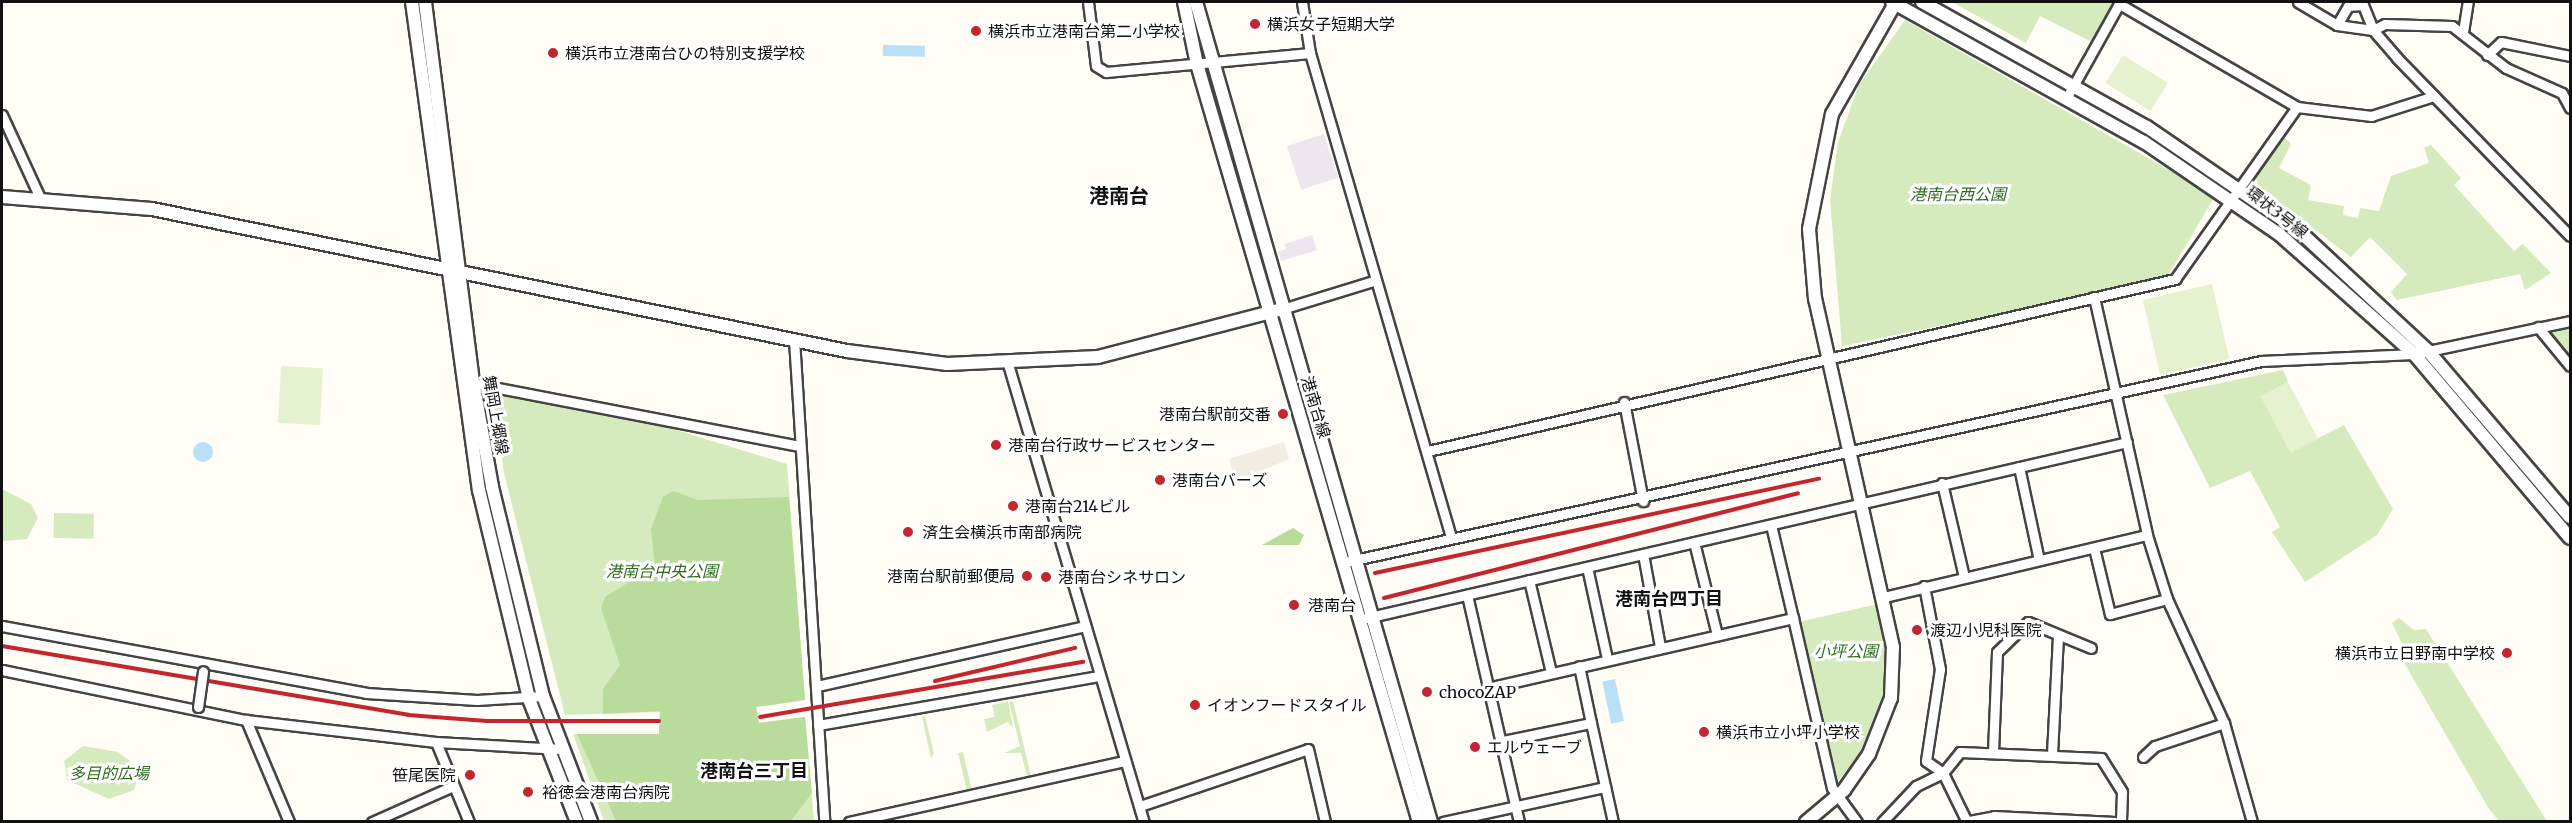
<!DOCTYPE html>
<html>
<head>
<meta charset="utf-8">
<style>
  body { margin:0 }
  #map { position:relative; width:2572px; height:823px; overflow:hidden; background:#fffdf5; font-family:Merriweather,"Noto Sans JP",serif }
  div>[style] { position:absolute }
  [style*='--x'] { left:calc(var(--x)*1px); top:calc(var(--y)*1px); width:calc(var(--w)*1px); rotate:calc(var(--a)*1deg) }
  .industrial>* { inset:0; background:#eee6ef; transform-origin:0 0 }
  .green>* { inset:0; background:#d5ebbd; transform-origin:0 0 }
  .forest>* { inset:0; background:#b9dc9c }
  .pitch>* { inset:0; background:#e6f2cf; transform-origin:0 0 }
  .plaza>* { inset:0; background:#f1ede2 }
  .water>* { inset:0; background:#b9e0f7; transform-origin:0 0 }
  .round { border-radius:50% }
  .roads { filter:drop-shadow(2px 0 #444) drop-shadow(-2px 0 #444) drop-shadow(0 2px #444) drop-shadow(0 -2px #444) }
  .minor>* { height:9px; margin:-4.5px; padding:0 4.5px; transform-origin:4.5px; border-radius:4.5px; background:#fff }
  .tertiary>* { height:12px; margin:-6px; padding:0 6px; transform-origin:6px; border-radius:6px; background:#fff }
  .rail>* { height:4px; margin:-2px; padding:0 2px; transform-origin:2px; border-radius:2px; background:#c4262e }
  .bridges { filter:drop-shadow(2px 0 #444) drop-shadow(-2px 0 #444) drop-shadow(0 2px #444) drop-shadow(0 -2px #444) }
  .minor-bridge>* { height:9px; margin:-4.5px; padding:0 4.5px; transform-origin:4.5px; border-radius:4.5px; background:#fff }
  .dots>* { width:16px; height:16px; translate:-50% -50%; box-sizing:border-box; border:3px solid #fff; border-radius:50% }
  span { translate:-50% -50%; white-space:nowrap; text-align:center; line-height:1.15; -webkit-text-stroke:6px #fff; paint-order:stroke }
  .poi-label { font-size:16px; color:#111 }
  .left { translate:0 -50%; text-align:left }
  .right { translate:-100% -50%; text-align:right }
  .park-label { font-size:16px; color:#2f6b1f; font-style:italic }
  .street-label { font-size:16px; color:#111 }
  .neighbourhood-label { font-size:18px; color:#111; font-weight:700 }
  .quarter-label { font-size:20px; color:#111; font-weight:700 }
  .frame { position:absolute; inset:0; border:3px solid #111; pointer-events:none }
</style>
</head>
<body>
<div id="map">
  <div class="industrial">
    <div style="left:1324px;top:134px;width:46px;height:39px;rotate:72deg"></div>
    <div style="clip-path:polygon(1312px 235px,1317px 250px,1281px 261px,1278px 252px,1286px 249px,1284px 244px)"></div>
  </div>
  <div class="green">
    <div style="clip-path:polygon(1952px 2px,2120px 2px,2096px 44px,2040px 16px,2026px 43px)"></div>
    <div style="clip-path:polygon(1905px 20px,2215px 196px,2166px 279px,1842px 346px,1830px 200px,1838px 142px,1859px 85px)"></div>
    <div style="clip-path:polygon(2280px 132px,2291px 144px,2279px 168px,2311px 185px,2308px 200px,2344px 206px,2343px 215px,2358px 218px,2360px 208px,2379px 211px,2391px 176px,2429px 163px,2424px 148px,2431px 145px,2461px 178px,2454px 185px,2514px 251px,2523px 244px,2551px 273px,2525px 290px,2520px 274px,2397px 300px,2391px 292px,2407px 274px,2370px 237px,2351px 257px,2258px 186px,2254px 169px)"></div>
    <div style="clip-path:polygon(2570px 321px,2570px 366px,2538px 327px)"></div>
    <div style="clip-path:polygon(2283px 370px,2288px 382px,2261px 397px,2295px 450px,2344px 425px,2393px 509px,2377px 535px,2305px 582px,2272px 532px,2280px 527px,2250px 471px,2210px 488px,2163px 395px)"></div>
    <div style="clip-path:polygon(502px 390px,660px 425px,787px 464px,805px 700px,756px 707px,759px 723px,805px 717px,814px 821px,604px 821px,573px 734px,659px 734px,660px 712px,565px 715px,504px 473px,493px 398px)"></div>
    <div style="clip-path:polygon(2px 489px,31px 504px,38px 518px,27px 539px,2px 541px)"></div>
    <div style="left:54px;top:513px;width:40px;height:25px;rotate:1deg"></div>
    <div style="clip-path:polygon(1878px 604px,1886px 641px,1884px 700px,1860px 755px,1838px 781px,1798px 622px)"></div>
    <div style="clip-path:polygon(2399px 618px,2414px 630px,2426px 629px,2547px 821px,2499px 821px,2489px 809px,2403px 661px,2403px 645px,2392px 623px)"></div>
    <div style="clip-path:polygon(1008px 701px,1013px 727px,1007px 722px,987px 732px,984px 719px,995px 717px,992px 705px)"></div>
    <div style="clip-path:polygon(1013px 701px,1031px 776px,1027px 776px,1021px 753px,1004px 753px,1020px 746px,1009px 702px)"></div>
    <div style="clip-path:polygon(925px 716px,934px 753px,931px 758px,922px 717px)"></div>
    <div style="clip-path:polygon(83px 746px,118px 752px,130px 761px,138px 777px,134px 790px,109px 799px,67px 780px,64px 761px)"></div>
    <div style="left:963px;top:752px;width:37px;height:5px;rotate:77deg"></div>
  </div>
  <div class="forest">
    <div style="clip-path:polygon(673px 491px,698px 500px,789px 497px,805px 700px,756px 707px,759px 723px,805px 717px,812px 793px,791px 821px,616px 821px,577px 734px,659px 734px,660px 711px,603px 714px,603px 689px,620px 665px,601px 608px,605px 597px,655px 566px,651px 529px,663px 497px)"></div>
    <div style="clip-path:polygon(1293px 528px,1304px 535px,1299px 545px,1262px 545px)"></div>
  </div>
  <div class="pitch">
    <div style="left:2123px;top:55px;width:53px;height:33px;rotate:32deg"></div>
    <div style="left:2212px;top:284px;width:77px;height:71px;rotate:77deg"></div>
    <div style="left:281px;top:366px;width:42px;height:57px;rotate:3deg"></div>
    <div style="left:2288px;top:382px;width:64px;height:31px;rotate:62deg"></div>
  </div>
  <div class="plaza">
    <div style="clip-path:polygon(1284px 442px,1289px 459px,1241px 480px,1234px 476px,1229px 459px)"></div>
  </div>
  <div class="water">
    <div style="left:883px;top:45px;width:42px;height:11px;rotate:1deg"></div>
    <div class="round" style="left:193px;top:442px;width:20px;height:20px"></div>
    <div style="left:1615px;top:679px;width:43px;height:13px;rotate:78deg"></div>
  </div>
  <div class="roads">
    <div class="minor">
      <div style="--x:1088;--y:2;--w:64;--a:82.9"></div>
      <div style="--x:1096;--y:66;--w:12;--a:31"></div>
      <div style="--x:1106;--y:72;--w:205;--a:-5.3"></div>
      <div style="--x:1302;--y:2;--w:52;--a:81.1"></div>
      <div style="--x:1310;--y:53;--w:504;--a:73.76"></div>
      <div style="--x:2298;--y:2;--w:45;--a:30.5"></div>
      <div style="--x:2337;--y:25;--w:22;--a:-60"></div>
      <div style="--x:2348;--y:6;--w:15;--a:-4"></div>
      <div style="--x:2363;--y:5;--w:27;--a:68"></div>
      <div style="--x:2373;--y:30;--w:37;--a:49"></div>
      <div style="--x:2397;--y:58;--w:248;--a:45.8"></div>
      <div style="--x:2337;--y:25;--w:36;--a:8"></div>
      <div style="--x:2373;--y:30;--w:13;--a:-27"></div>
      <div style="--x:2385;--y:24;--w:67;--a:1.7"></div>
      <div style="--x:2452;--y:26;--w:68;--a:37.9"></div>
      <div style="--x:2506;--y:68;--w:61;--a:24.1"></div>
      <div style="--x:2562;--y:93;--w:17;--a:62"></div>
      <div style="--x:2463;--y:32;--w:30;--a:-81"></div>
      <div style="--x:2487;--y:55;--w:19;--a:-43"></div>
      <div style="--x:2501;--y:42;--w:70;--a:11.5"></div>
      <div style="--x:2067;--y:97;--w:109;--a:-60.8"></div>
      <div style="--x:2297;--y:107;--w:75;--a:6.9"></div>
      <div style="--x:2371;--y:116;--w:66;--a:-17.6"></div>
      <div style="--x:2;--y:115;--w:91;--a:65.4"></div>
      <div style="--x:2094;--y:297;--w:244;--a:77.4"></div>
      <div style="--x:2147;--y:535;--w:67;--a:72.6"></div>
      <div style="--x:2167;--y:599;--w:136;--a:65.3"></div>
      <div style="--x:2224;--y:723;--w:103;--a:74.2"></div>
      <div style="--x:1282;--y:309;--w:98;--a:-17.1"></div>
      <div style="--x:2538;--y:327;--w:50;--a:50.6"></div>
      <div style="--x:794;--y:339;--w:484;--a:86.4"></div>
      <div style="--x:1008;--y:364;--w:478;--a:73.5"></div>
      <div style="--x:467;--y:382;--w:338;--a:10.9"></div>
      <div style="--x:1624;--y:402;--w:101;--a:79.1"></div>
      <div style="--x:1428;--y:451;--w:767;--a:-12.97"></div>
      <div style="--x:2175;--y:279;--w:211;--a:-54.7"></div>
      <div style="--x:2297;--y:107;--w:206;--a:-149.9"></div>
      <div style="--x:2019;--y:467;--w:95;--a:77.9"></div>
      <div style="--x:1942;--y:483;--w:97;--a:76.8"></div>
      <div style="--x:1771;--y:525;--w:96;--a:76.7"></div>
      <div style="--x:1694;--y:542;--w:96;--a:76.1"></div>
      <div style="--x:2094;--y:548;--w:68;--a:76.4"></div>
      <div style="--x:2110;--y:614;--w:59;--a:-14.7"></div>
      <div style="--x:1643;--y:554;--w:95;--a:79.6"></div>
      <div style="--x:1350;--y:561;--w:933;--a:-12.38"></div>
      <div style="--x:2261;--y:361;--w:153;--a:-2.6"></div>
      <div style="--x:2414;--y:354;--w:159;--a:-11.9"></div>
      <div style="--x:1587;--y:567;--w:94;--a:77.7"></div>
      <div style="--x:1529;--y:580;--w:95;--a:76.6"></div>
      <div style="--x:1924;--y:586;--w:85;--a:79.1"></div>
      <div style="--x:1940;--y:669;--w:93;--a:98.7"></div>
      <div style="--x:1926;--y:761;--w:21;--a:35"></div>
      <div style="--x:1943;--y:773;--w:52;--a:63.9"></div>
      <div style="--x:1467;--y:595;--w:233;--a:77.1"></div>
      <div style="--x:1884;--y:597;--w:270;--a:-13.3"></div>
      <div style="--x:1366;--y:618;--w:781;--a:-13.02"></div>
      <div style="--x:2;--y:626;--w:370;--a:10.4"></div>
      <div style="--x:366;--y:693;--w:111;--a:3.6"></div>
      <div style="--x:477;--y:700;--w:66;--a:-3.5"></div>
      <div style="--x:2;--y:670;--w:249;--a:11.6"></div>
      <div style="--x:246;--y:720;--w:191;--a:6.6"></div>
      <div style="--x:436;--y:742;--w:126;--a:3.2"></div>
      <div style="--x:817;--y:686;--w:275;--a:-12.6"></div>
      <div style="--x:1492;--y:687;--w:309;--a:-12.9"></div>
      <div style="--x:1793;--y:618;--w:174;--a:77.1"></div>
      <div style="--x:1832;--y:788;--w:42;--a:53.7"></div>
      <div style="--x:246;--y:720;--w:111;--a:67.1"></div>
      <div style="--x:1591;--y:723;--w:101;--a:77.5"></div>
      <div style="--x:818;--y:725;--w:285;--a:-9.9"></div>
      <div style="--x:1503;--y:741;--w:90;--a:-11.6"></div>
      <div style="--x:1591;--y:723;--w:58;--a:-101.9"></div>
      <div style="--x:436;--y:742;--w:87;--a:67.6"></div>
      <div style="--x:1993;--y:752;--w:100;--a:-87.7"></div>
      <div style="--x:1997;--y:652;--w:43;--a:-44.1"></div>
      <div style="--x:2028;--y:622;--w:68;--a:22.4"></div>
      <div style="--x:2052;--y:754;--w:119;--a:-87.1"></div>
      <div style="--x:2143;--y:757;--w:16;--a:-43"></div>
      <div style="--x:2155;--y:746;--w:73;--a:-18.4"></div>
      <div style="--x:1140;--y:806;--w:177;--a:-18.7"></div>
      <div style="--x:1308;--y:749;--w:75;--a:76.9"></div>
      <div style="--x:372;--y:822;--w:89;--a:-24"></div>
      <div style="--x:849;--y:822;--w:283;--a:-12.5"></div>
      <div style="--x:1443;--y:822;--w:166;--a:-12.2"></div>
      <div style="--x:1882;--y:822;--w:50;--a:-46.6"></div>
      <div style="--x:1916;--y:786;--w:30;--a:-26"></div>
      <div style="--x:1943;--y:773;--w:27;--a:-51"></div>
      <div style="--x:1960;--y:752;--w:141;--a:2.4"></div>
      <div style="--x:2101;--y:758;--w:40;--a:58"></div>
      <div style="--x:2122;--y:792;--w:30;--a:92"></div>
      <div style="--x:1964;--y:822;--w:31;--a:-11"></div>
      <div style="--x:1994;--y:816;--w:121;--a:2.8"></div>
    </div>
    <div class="tertiary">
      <div style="--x:412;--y:2;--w:493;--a:82.2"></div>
      <div style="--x:479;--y:490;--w:215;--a:76.5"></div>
      <div style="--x:529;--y:699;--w:132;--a:68.7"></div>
      <div style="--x:425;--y:2;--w:382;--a:82.8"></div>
      <div style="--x:473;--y:381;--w:108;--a:79.8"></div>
      <div style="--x:492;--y:487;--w:215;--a:76.3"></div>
      <div style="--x:543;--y:696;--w:135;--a:69.1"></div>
      <div style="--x:1184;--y:2;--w:63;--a:78.2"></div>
      <div style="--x:1197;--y:64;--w:790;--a:73.68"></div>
      <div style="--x:1196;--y:2;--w:853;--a:74.01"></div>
      <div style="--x:1892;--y:2;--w:288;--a:29.1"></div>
      <div style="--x:2144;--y:142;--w:163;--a:34.3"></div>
      <div style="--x:2279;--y:234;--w:181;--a:41.6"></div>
      <div style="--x:2414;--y:354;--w:241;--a:49.7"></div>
      <div style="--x:1922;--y:2;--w:257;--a:29.1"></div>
      <div style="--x:2147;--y:127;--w:184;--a:34.4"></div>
      <div style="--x:2299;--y:231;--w:176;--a:42.9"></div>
      <div style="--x:2428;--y:351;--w:218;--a:49.5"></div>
      <div style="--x:2;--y:197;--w:150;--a:4.6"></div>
      <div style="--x:152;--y:209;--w:709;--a:11.55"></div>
      <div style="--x:847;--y:351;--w:101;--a:7.4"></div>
      <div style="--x:947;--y:364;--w:151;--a:-2.7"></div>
      <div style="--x:1098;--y:357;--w:190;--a:-14.6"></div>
      <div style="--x:1806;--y:822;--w:50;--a:-40.1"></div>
      <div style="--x:1844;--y:790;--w:44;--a:-55.2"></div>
      <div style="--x:1869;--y:754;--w:60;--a:-68.6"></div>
      <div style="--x:1891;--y:698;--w:51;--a:-87.8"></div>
      <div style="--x:1893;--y:647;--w:357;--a:-102.6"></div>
      <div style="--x:1815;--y:299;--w:70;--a:-94.9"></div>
      <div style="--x:1809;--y:229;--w:117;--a:-78.7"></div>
      <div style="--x:1832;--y:114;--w:129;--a:-60.3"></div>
    </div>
  </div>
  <div class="rail">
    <div style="--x:1375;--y:573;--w:454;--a:-12"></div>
    <div style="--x:1384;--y:598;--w:427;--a:-14.2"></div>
    <div style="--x:2;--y:646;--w:412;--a:9.6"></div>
    <div style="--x:408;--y:715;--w:79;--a:4.3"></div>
    <div style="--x:487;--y:721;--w:172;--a:0"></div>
    <div style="--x:935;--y:681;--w:144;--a:-13.3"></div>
    <div style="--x:760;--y:717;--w:328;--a:-9.7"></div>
  </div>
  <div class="bridges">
    <div class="minor-bridge">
      <div style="--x:198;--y:707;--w:36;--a:-82"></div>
    </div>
  </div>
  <div class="dots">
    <div style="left:1255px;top:24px;background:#c4262e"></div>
    <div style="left:976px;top:31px;background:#c4262e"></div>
    <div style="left:553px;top:53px;background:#c4262e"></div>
    <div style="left:1283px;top:414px;background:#c4262e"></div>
    <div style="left:996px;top:445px;background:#c4262e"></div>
    <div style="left:1160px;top:480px;background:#c4262e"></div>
    <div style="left:1013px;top:506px;background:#c4262e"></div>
    <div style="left:908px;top:532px;background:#c4262e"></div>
    <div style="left:1027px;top:576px;background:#c4262e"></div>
    <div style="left:1046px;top:577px;background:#c4262e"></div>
    <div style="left:1294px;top:605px;background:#c4262e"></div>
    <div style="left:1917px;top:630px;background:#c4262e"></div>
    <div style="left:2507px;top:653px;background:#c4262e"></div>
    <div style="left:1427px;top:692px;background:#c4262e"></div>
    <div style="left:1195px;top:705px;background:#c4262e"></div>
    <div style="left:1704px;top:732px;background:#c4262e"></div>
    <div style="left:1475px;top:747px;background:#c4262e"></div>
    <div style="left:470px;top:775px;background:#c4262e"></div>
    <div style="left:528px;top:792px;background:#c4262e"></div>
  </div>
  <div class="poi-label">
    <span class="left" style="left:1267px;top:24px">横浜女子短期大学</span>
    <span class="left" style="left:988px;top:31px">横浜市立港南台第二小学校</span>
    <span class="left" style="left:565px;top:53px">横浜市立港南台ひの特別支援学校</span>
    <span class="right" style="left:1271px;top:414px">港南台駅前交番</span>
    <span class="left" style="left:1008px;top:445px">港南台行政サービスセンター</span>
    <span class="left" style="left:1172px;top:480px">港南台バーズ</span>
    <span class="left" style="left:1025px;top:506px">港南台214ビル</span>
    <span class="left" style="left:922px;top:532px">済生会横浜市南部病院</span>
    <span class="right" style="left:1015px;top:576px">港南台駅前郵便局</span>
    <span class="left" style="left:1058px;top:577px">港南台シネサロン</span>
    <span class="left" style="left:1308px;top:605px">港南台</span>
    <span class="left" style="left:1930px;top:630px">渡辺小児科医院</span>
    <span class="right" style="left:2495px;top:653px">横浜市立日野南中学校</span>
    <span class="left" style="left:1439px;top:692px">chocoZAP</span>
    <span class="left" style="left:1207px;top:705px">イオンフードスタイル</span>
    <span class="left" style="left:1716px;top:732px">横浜市立小坪小学校</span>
    <span class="left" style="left:1487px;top:747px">エルウェーブ</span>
    <span class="right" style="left:456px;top:775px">笹尾医院</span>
    <span class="left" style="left:542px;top:792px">裕徳会港南台病院</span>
  </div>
  <div class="park-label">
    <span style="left:1958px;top:194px">港南台西公園</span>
    <span style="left:662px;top:571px">港南台中央公園</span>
    <span style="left:1846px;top:651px">小坪公園</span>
    <span style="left:109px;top:773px">多目的広場</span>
  </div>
  <div class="street-label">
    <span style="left:2277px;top:212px;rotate:38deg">環状3号線</span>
    <span style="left:1316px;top:407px;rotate:73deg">港南台線</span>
    <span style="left:496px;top:415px;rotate:80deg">舞岡上郷線</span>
  </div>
  <div class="neighbourhood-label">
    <span style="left:1669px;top:599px">港南台四丁目</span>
    <span style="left:754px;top:771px">港南台三丁目</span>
  </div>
  <div class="quarter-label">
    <span style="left:1119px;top:195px">港南台</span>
  </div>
  <div class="frame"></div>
</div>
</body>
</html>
